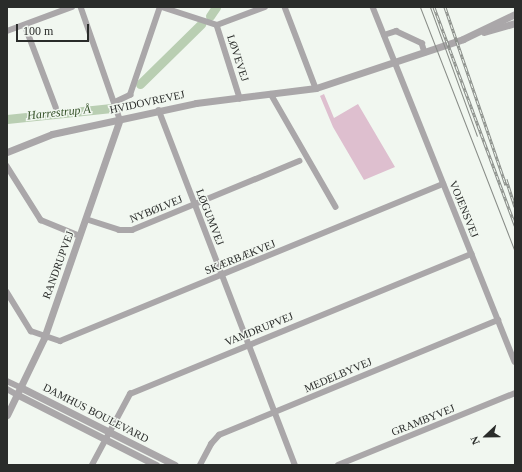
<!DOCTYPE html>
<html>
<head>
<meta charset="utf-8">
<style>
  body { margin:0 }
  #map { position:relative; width:522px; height:472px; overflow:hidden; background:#f1f7f0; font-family:"Times New Roman",serif }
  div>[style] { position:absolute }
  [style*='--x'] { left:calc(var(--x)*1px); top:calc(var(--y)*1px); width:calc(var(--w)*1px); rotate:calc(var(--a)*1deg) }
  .green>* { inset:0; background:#debfcf }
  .river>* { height:9px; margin:-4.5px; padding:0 4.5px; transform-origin:4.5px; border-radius:4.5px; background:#b9ceb2 }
  .minor>* { height:5.5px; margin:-2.75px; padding:0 2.75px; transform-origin:2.75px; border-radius:2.75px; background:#aaa7a9 }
  .tertiary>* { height:7px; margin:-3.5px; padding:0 3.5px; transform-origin:3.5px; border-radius:3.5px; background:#aaa7a9 }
  .tram>* { height:1px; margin:-0.5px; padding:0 0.5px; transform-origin:0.5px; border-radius:0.5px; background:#898d88 }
  .rail>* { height:3px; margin-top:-1.5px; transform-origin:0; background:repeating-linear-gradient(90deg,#f1f7f0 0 4.5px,#898d88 0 9px); box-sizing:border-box; border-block:1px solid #898d88 }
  span { translate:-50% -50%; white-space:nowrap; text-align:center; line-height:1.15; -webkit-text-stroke:3px #f1f7f0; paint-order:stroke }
  .street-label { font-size:11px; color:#2a2c2a }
  .water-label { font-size:12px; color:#335027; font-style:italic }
  .frame { position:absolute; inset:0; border:8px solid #2a2c2a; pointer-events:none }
  .north { position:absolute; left:466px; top:416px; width:40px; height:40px; -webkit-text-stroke:3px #f1f7f0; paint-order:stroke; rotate:248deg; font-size:11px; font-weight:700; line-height:16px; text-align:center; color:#2a2c2a }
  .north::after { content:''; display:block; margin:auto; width:14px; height:18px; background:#2a2c2a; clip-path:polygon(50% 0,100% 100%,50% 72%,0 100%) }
  .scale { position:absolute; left:16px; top:24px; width:73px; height:18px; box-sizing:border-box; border:2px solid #2a2c2a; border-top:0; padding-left:5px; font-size:12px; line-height:14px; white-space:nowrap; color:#2a2c2a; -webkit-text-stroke:3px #f1f7f0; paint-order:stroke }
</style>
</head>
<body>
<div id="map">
  <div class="green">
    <div style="clip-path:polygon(324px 94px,334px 118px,358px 104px,395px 167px,364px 180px,333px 127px,320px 96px)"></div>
  </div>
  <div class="river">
    <div style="--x:210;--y:16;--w:11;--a:-56"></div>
    <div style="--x:140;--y:84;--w:86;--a:-44.5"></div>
    <div style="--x:7;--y:119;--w:105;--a:-6"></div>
  </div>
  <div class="minor">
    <div style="--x:81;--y:7;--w:119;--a:70.8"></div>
    <div style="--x:162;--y:7;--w:58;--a:18.1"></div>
    <div style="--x:217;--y:25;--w:51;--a:-20.6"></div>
    <div style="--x:285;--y:7;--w:87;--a:69.1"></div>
    <div style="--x:373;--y:7;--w:382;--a:68.2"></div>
    <div style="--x:25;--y:25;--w:88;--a:69.3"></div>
    <div style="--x:217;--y:25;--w:77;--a:72.5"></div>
    <div style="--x:7;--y:31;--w:69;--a:-20.3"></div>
    <div style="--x:384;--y:35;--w:13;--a:-18"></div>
    <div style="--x:396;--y:31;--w:29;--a:25"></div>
    <div style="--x:422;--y:43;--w:10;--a:73"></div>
    <div style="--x:271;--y:94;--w:130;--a:60.1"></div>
    <div style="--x:115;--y:102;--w:17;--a:-25"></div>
    <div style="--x:130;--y:95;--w:93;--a:-71.2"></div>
    <div style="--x:159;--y:110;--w:380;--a:69"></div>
    <div style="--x:7;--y:166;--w:64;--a:57.8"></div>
    <div style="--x:41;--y:220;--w:42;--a:22.3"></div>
    <div style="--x:86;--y:219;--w:35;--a:18"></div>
    <div style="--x:119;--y:230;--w:13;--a:0"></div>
    <div style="--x:132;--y:230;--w:181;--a:-22.4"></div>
    <div style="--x:7;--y:292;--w:46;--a:58.4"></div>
    <div style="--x:31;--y:331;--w:31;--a:19"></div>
    <div style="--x:60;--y:341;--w:414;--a:-22.3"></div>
    <div style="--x:7;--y:381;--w:17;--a:25"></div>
    <div style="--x:7;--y:389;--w:13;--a:29"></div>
    <div style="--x:92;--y:465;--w:81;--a:-61.8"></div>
    <div style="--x:130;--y:394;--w:369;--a:-22.3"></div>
    <div style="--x:200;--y:465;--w:24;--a:-62"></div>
    <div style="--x:211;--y:444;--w:12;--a:-48"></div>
    <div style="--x:219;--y:435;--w:302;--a:-22.4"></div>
    <div style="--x:338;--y:465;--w:191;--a:-22.1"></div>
  </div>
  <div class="tertiary">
    <div style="--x:484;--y:32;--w:32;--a:-16"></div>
    <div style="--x:7;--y:152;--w:48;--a:-21.8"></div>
    <div style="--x:52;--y:134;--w:147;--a:-12.1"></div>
    <div style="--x:196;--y:103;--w:121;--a:-7.1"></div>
    <div style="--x:316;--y:88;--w:155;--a:-18.4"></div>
    <div style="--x:463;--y:39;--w:58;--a:-25.7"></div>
    <div style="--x:22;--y:388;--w:171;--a:26.7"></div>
    <div style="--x:18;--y:395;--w:155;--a:26.9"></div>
    <div style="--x:7;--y:415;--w:85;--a:-64.3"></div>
    <div style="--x:44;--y:338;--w:232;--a:-70.9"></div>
  </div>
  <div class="tram">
    <div style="--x:420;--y:7;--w:263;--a:68.8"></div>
    <div style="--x:430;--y:7;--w:137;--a:70"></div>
  </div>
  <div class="rail">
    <div style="--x:434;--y:7;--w:233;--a:69.6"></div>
    <div style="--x:445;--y:7;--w:188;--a:71.1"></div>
    <div style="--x:506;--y:179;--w:29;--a:72"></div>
  </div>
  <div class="street-label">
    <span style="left:238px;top:58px;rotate:72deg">LØVEVEJ</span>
    <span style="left:147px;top:102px;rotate:-12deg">HVIDOVREVEJ</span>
    <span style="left:156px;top:209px;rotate:-22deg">NYBØLVEJ</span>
    <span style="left:464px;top:209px;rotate:68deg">VOJENSVEJ</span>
    <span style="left:210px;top:217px;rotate:69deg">LØGUMVEJ</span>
    <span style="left:240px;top:257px;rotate:-22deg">SKÆRBÆKVEJ</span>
    <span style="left:58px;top:265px;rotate:-70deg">RANDRUPVEJ</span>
    <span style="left:259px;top:329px;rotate:-22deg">VAMDRUPVEJ</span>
    <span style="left:338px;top:375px;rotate:-23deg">MEDELBYVEJ</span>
    <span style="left:96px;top:413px;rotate:27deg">DAMHUS BOULEVARD</span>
    <span style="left:423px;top:420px;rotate:-22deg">GRAMBYVEJ</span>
  </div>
  <div class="water-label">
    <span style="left:59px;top:113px;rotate:-6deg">Harrestrup Å</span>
  </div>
  <div class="frame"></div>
  <div class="north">N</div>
  <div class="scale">100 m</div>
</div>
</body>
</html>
